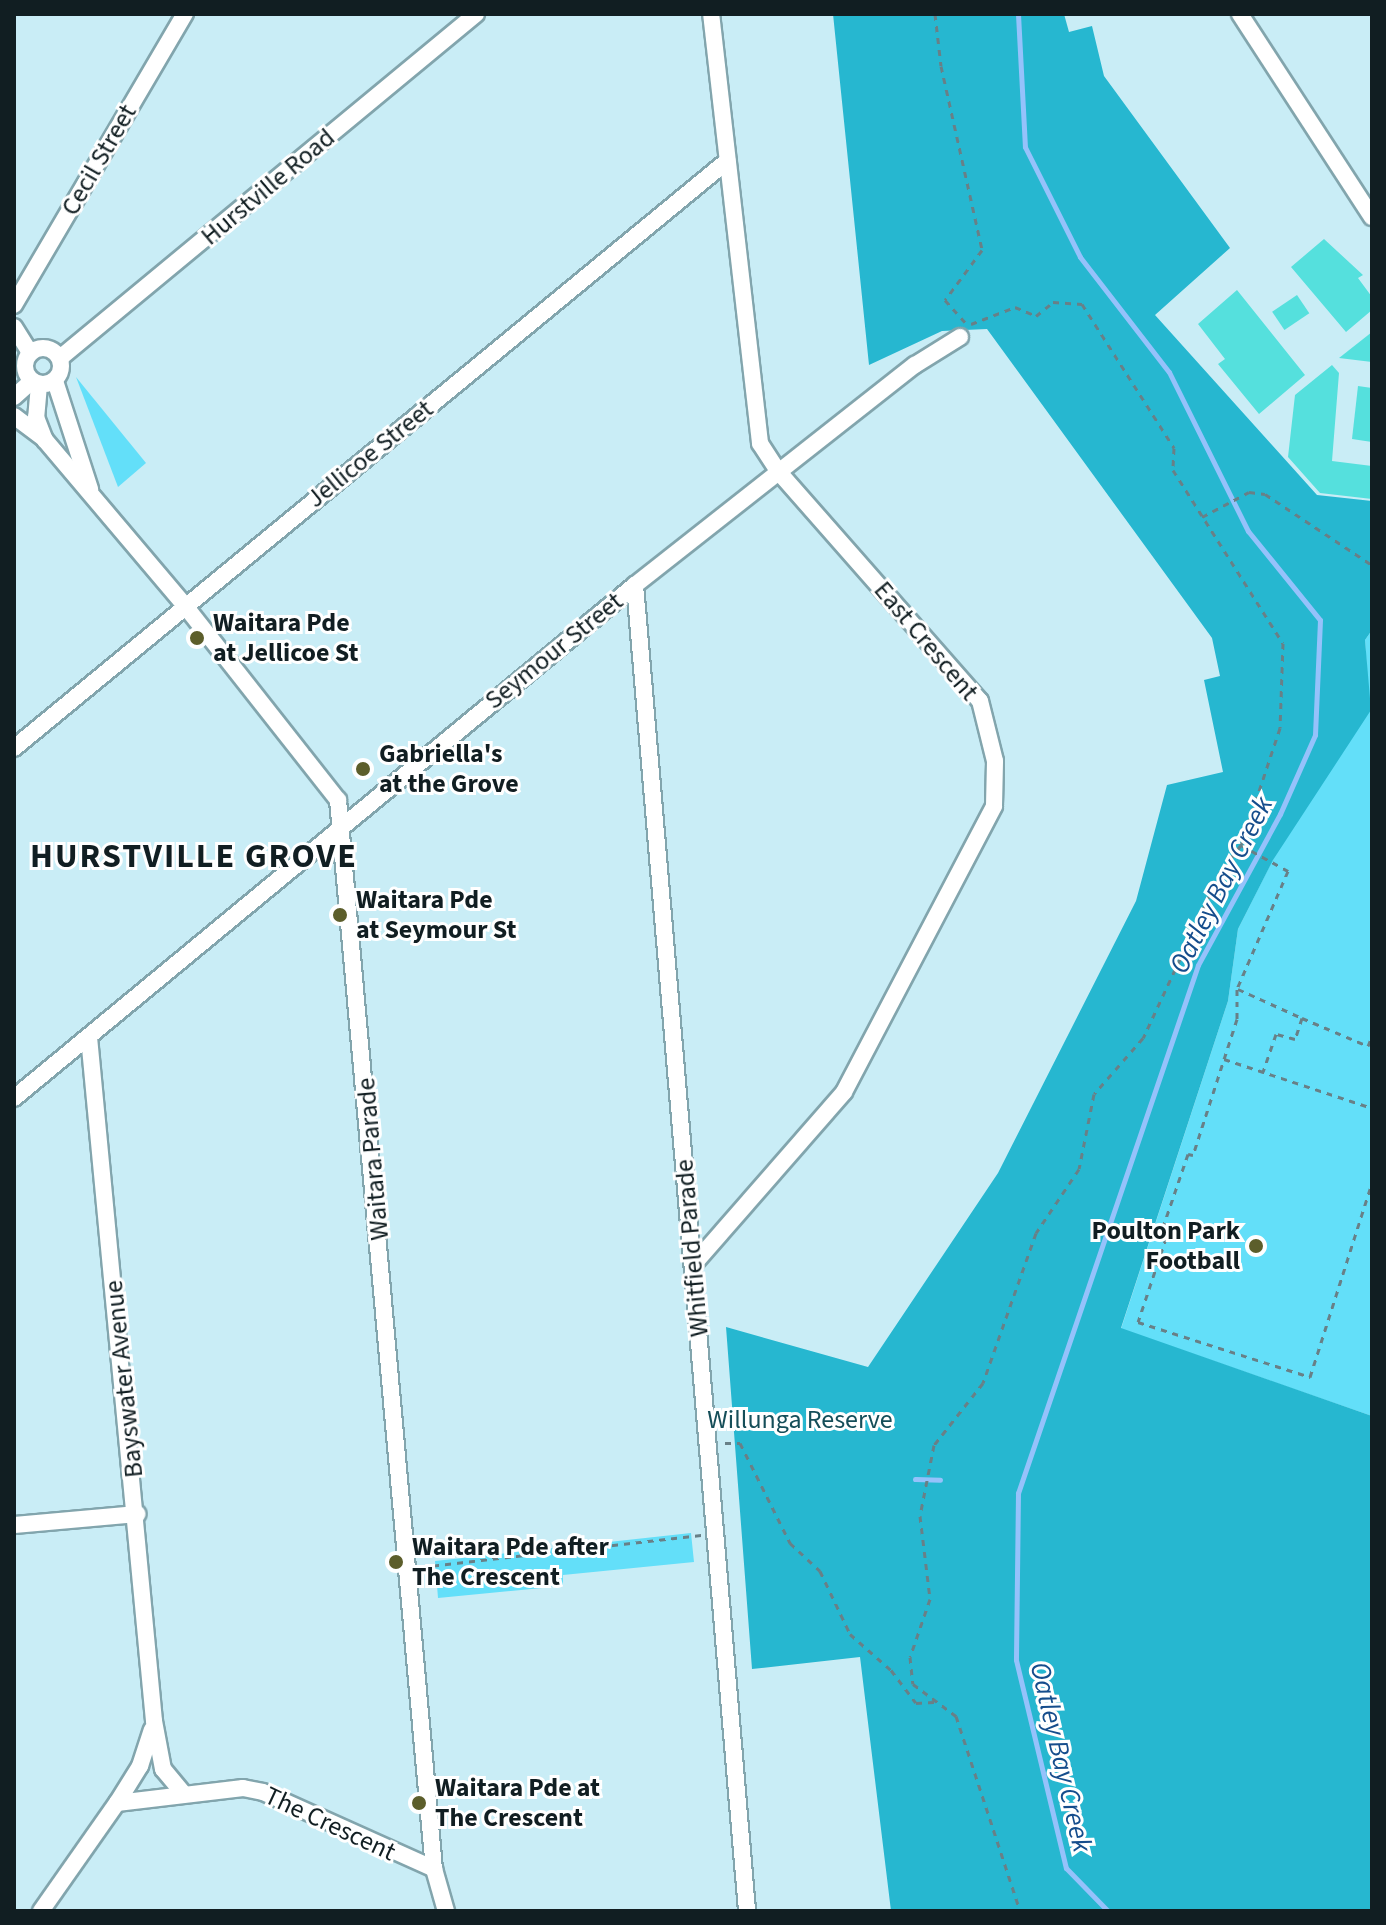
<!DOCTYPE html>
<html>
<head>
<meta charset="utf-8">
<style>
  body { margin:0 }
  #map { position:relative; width:1386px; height:1925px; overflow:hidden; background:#c9edf6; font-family:"Source Sans 3",sans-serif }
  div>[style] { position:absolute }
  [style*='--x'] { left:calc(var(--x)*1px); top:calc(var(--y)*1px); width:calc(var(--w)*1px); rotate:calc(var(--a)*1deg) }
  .green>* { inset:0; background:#63dff9 }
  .forest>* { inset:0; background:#26b7d0 }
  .stream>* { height:5px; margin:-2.5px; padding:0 2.5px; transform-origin:2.5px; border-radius:2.5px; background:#95c2fb }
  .building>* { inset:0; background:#55e0dd; transform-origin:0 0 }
  .path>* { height:3px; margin-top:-1.5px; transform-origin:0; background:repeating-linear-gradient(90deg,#688087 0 6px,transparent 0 12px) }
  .roads { filter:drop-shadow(2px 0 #82a5ad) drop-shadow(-2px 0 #82a5ad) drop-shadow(0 2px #82a5ad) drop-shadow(0 -2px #82a5ad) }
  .minor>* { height:16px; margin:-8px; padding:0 8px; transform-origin:8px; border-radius:8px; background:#fff }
  .minor>.ring { margin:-8px; padding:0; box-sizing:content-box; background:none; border:16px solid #fff; border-radius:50% }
  .dots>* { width:22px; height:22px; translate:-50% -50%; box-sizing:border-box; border:4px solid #fff; border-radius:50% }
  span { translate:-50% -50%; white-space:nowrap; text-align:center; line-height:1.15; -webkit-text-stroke:6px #fff; paint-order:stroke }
  .street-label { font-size:26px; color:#111e22 }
  .poi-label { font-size:26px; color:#111e22; font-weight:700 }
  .left { translate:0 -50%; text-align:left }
  .right { translate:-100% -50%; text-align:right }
  .park-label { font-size:26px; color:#154e59 }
  .water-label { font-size:28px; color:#154d8c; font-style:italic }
  .district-label { font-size:34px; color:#111e22; font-weight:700; letter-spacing:2px }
  .frame { position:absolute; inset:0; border:16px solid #111e22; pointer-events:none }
</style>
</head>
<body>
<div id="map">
  <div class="green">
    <div style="clip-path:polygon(76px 377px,146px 463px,118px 487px)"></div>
    <div style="clip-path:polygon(1372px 630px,1372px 1416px,1121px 1329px,1228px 1001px,1238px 929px,1367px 672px,1365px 640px)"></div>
    <div style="clip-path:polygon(691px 1533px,694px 1562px,563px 1575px,563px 1586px,438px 1598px,435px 1561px)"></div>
  </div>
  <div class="forest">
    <div style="clip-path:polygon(833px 14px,1064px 14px,1069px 32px,1092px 26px,1104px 76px,1230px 248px,1155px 315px,1317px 495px,1372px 501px,1372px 630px,1365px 640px,1371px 710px,1273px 860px,1238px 929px,1228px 1001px,1121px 1328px,1372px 1416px,1372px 1911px,891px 1911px,860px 1657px,752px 1669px,726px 1327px,868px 1367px,998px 1173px,1136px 901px,1167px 785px,1223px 772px,1204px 680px,1220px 676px,1212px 638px,987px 329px,942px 331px,869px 365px)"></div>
  </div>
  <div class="stream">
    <div style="--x:1018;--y:14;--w:133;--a:87"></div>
    <div style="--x:1025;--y:147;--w:123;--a:63.4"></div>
    <div style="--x:1080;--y:257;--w:145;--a:52.3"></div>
    <div style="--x:1169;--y:372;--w:178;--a:63.6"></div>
    <div style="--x:1248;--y:531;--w:114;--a:51"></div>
    <div style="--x:1320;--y:620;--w:115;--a:92.5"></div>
    <div style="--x:1315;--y:735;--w:86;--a:113.9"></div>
    <div style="--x:1280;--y:814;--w:172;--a:118.5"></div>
    <div style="--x:1198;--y:965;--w:558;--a:108.82"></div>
    <div style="--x:1018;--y:1493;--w:167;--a:90.7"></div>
    <div style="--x:1016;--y:1660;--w:214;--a:76.5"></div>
    <div style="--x:1066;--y:1868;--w:60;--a:45.7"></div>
    <div style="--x:915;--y:1479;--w:25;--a:2"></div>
  </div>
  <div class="building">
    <div style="clip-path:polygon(1324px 239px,1363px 275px,1358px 278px,1372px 297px,1372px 310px,1346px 332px,1291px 267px)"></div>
    <div style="clip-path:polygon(1237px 290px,1305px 375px,1259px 414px,1218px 364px,1225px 359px,1198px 324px)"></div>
    <div style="left:1297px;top:295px;width:22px;height:30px;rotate:56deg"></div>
    <div style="clip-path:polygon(1372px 332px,1372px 362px,1339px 358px)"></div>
    <div style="clip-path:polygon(1332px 365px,1339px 373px,1332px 461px,1372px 466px,1372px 499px,1320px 493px,1288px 457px,1295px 395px)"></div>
    <div style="clip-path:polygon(1358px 386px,1372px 388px,1372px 442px,1352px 439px)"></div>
  </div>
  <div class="path">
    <div style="--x:935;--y:14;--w:52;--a:83.4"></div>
    <div style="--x:941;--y:66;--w:189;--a:77.4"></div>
    <div style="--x:982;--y:250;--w:62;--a:126.5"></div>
    <div style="--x:945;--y:300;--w:30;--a:48"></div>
    <div style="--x:971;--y:324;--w:47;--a:-21.1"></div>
    <div style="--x:1015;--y:307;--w:23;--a:23"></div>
    <div style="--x:1036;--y:316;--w:22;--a:-39"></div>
    <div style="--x:1053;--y:302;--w:29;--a:4"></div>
    <div style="--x:1082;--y:304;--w:171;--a:57.4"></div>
    <div style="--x:1174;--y:448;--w:22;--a:93"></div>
    <div style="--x:1173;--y:470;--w:205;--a:57.6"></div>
    <div style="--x:1283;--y:643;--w:85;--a:92"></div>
    <div style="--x:1280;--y:728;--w:123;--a:108.4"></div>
    <div style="--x:1241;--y:845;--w:33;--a:128"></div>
    <div style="--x:1221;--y:871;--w:184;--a:115"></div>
    <div style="--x:1143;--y:1038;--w:74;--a:131.2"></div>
    <div style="--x:1094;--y:1094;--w:76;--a:101.3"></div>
    <div style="--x:1079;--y:1169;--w:77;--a:123.9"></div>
    <div style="--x:1036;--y:1233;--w:159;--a:109.5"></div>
    <div style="--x:983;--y:1383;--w:79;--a:128.3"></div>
    <div style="--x:934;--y:1445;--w:72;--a:101.2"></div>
    <div style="--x:920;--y:1516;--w:84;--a:83.1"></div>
    <div style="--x:930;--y:1599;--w:61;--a:109"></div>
    <div style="--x:910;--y:1657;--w:27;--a:84"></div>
    <div style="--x:913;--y:1684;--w:54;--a:36.7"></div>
    <div style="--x:956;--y:1716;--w:205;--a:71.8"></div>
    <div style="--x:1202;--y:517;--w:53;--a:-28"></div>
    <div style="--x:1249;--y:492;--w:16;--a:7"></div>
    <div style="--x:1265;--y:494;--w:128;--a:33.6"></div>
    <div style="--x:1241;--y:845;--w:54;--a:29"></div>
    <div style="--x:1288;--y:871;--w:129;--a:113.4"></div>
    <div style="--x:1237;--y:989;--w:30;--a:90"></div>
    <div style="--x:1237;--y:1019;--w:143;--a:107.9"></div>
    <div style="--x:1193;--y:1155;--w:5;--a:-169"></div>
    <div style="--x:1188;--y:1154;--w:74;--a:108.9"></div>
    <div style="--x:1164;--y:1224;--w:6;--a:18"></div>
    <div style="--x:1170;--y:1226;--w:101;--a:108.4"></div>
    <div style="--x:1138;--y:1322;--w:181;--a:17.7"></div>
    <div style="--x:1310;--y:1377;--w:204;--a:-72.3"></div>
    <div style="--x:1238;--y:989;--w:70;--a:24.4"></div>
    <div style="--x:1302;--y:1018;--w:22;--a:108"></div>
    <div style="--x:1295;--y:1039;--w:20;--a:-165"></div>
    <div style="--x:1276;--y:1034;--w:40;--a:108.9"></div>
    <div style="--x:1302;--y:1018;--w:72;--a:23"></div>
    <div style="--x:1368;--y:1046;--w:11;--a:-68"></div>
    <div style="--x:1224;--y:1059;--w:156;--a:18.3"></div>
    <div style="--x:725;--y:1443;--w:15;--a:0"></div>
    <div style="--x:740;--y:1443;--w:112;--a:63.4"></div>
    <div style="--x:790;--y:1543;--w:41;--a:43"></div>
    <div style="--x:820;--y:1571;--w:70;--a:64.5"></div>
    <div style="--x:850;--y:1634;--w:55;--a:41.3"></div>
    <div style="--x:891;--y:1670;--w:41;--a:52.9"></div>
    <div style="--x:916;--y:1703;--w:22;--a:-3"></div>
    <div style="--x:421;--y:1567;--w:282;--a:-6.5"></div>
  </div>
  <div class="roads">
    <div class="minor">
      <div style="--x:1240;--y:14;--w:242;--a:57"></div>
      <div style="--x:14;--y:305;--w:338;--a:-59.6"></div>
      <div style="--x:14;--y:327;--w:31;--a:58"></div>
      <div class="ring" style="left:25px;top:348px;width:20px;height:20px"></div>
      <div style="--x:60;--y:358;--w:540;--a:-39.59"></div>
      <div style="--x:55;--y:381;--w:114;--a:72"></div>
      <div style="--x:39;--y:385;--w:32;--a:95"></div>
      <div style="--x:36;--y:417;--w:25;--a:69"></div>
      <div style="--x:45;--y:440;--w:219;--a:49.8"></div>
      <div style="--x:186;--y:607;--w:246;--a:51.8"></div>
      <div style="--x:338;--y:800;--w:1073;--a:84.87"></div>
      <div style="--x:434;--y:1869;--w:44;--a:74.1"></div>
      <div style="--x:14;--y:397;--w:24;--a:-42"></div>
      <div style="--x:14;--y:416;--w:38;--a:37"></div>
      <div style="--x:635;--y:585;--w:1331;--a:85.17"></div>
      <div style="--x:14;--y:748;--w:924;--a:-39.46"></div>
      <div style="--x:89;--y:1037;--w:687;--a:84.57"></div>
      <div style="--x:154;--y:1721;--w:49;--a:79.4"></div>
      <div style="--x:163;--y:1769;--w:33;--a:50"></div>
      <div style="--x:14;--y:1098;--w:805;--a:-39.56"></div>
      <div style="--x:635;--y:585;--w:356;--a:-38.2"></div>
      <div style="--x:915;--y:365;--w:53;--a:-31.9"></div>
      <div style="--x:694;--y:1264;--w:228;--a:-48.9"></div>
      <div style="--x:844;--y:1092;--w:323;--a:-62.3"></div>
      <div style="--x:994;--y:806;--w:45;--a:-88.7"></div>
      <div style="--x:995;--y:761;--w:62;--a:-104"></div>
      <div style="--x:980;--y:701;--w:306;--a:-131.3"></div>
      <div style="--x:778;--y:471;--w:33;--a:-123"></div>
      <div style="--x:760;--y:443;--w:432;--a:-96.5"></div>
      <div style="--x:14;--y:1525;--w:124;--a:-5.1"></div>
      <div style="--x:117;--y:1803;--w:44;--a:-58.1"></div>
      <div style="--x:140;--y:1766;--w:38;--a:-72"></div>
      <div style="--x:41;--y:1911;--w:132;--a:-54.9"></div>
      <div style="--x:117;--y:1803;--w:127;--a:-6.8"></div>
      <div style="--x:243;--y:1788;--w:20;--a:11"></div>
      <div style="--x:263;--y:1792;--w:188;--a:24.2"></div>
    </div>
  </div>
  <div class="dots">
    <div style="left:197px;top:638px;background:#5c5e2b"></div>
    <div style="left:363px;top:769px;background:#5c5e2b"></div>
    <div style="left:340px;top:915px;background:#5c5e2b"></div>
    <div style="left:1256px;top:1246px;background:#5c5e2b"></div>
    <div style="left:396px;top:1562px;background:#5c5e2b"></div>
    <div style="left:419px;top:1803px;background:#5c5e2b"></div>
  </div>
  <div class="street-label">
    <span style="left:99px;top:160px;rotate:-60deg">Cecil Street</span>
    <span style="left:268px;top:187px;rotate:-40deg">Hurstville Road</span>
    <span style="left:370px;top:454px;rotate:-39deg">Jellicoe Street</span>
    <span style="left:926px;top:641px;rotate:50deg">East Crescent</span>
    <span style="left:554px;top:651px;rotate:-39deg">Seymour Street</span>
    <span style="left:373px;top:1159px;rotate:-95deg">Waitara Parade</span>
    <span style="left:692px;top:1248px;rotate:-95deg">Whitfield Parade</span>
    <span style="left:124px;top:1379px;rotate:-96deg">Bayswater Avenue</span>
    <span style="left:330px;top:1824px;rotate:25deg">The Crescent</span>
  </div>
  <div class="poi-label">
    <span class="left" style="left:213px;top:638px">Waitara Pde<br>at Jellicoe St</span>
    <span class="left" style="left:379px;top:769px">Gabriella's<br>at the Grove</span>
    <span class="left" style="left:356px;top:915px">Waitara Pde<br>at Seymour St</span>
    <span class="right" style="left:1240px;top:1246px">Poulton Park<br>Football</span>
    <span class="left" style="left:412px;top:1562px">Waitara Pde after<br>The Crescent</span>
    <span class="left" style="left:435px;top:1803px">Waitara Pde at<br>The Crescent</span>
  </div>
  <div class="park-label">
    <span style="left:800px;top:1420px">Willunga Reserve</span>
  </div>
  <div class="water-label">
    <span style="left:1221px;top:885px;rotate:-63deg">Oatley Bay Creek</span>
    <span style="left:1061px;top:1757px;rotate:77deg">Oatley Bay Creek</span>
  </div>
  <div class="district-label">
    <span style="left:194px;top:857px">HURSTVILLE GROVE</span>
  </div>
  <div class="frame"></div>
</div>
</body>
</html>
